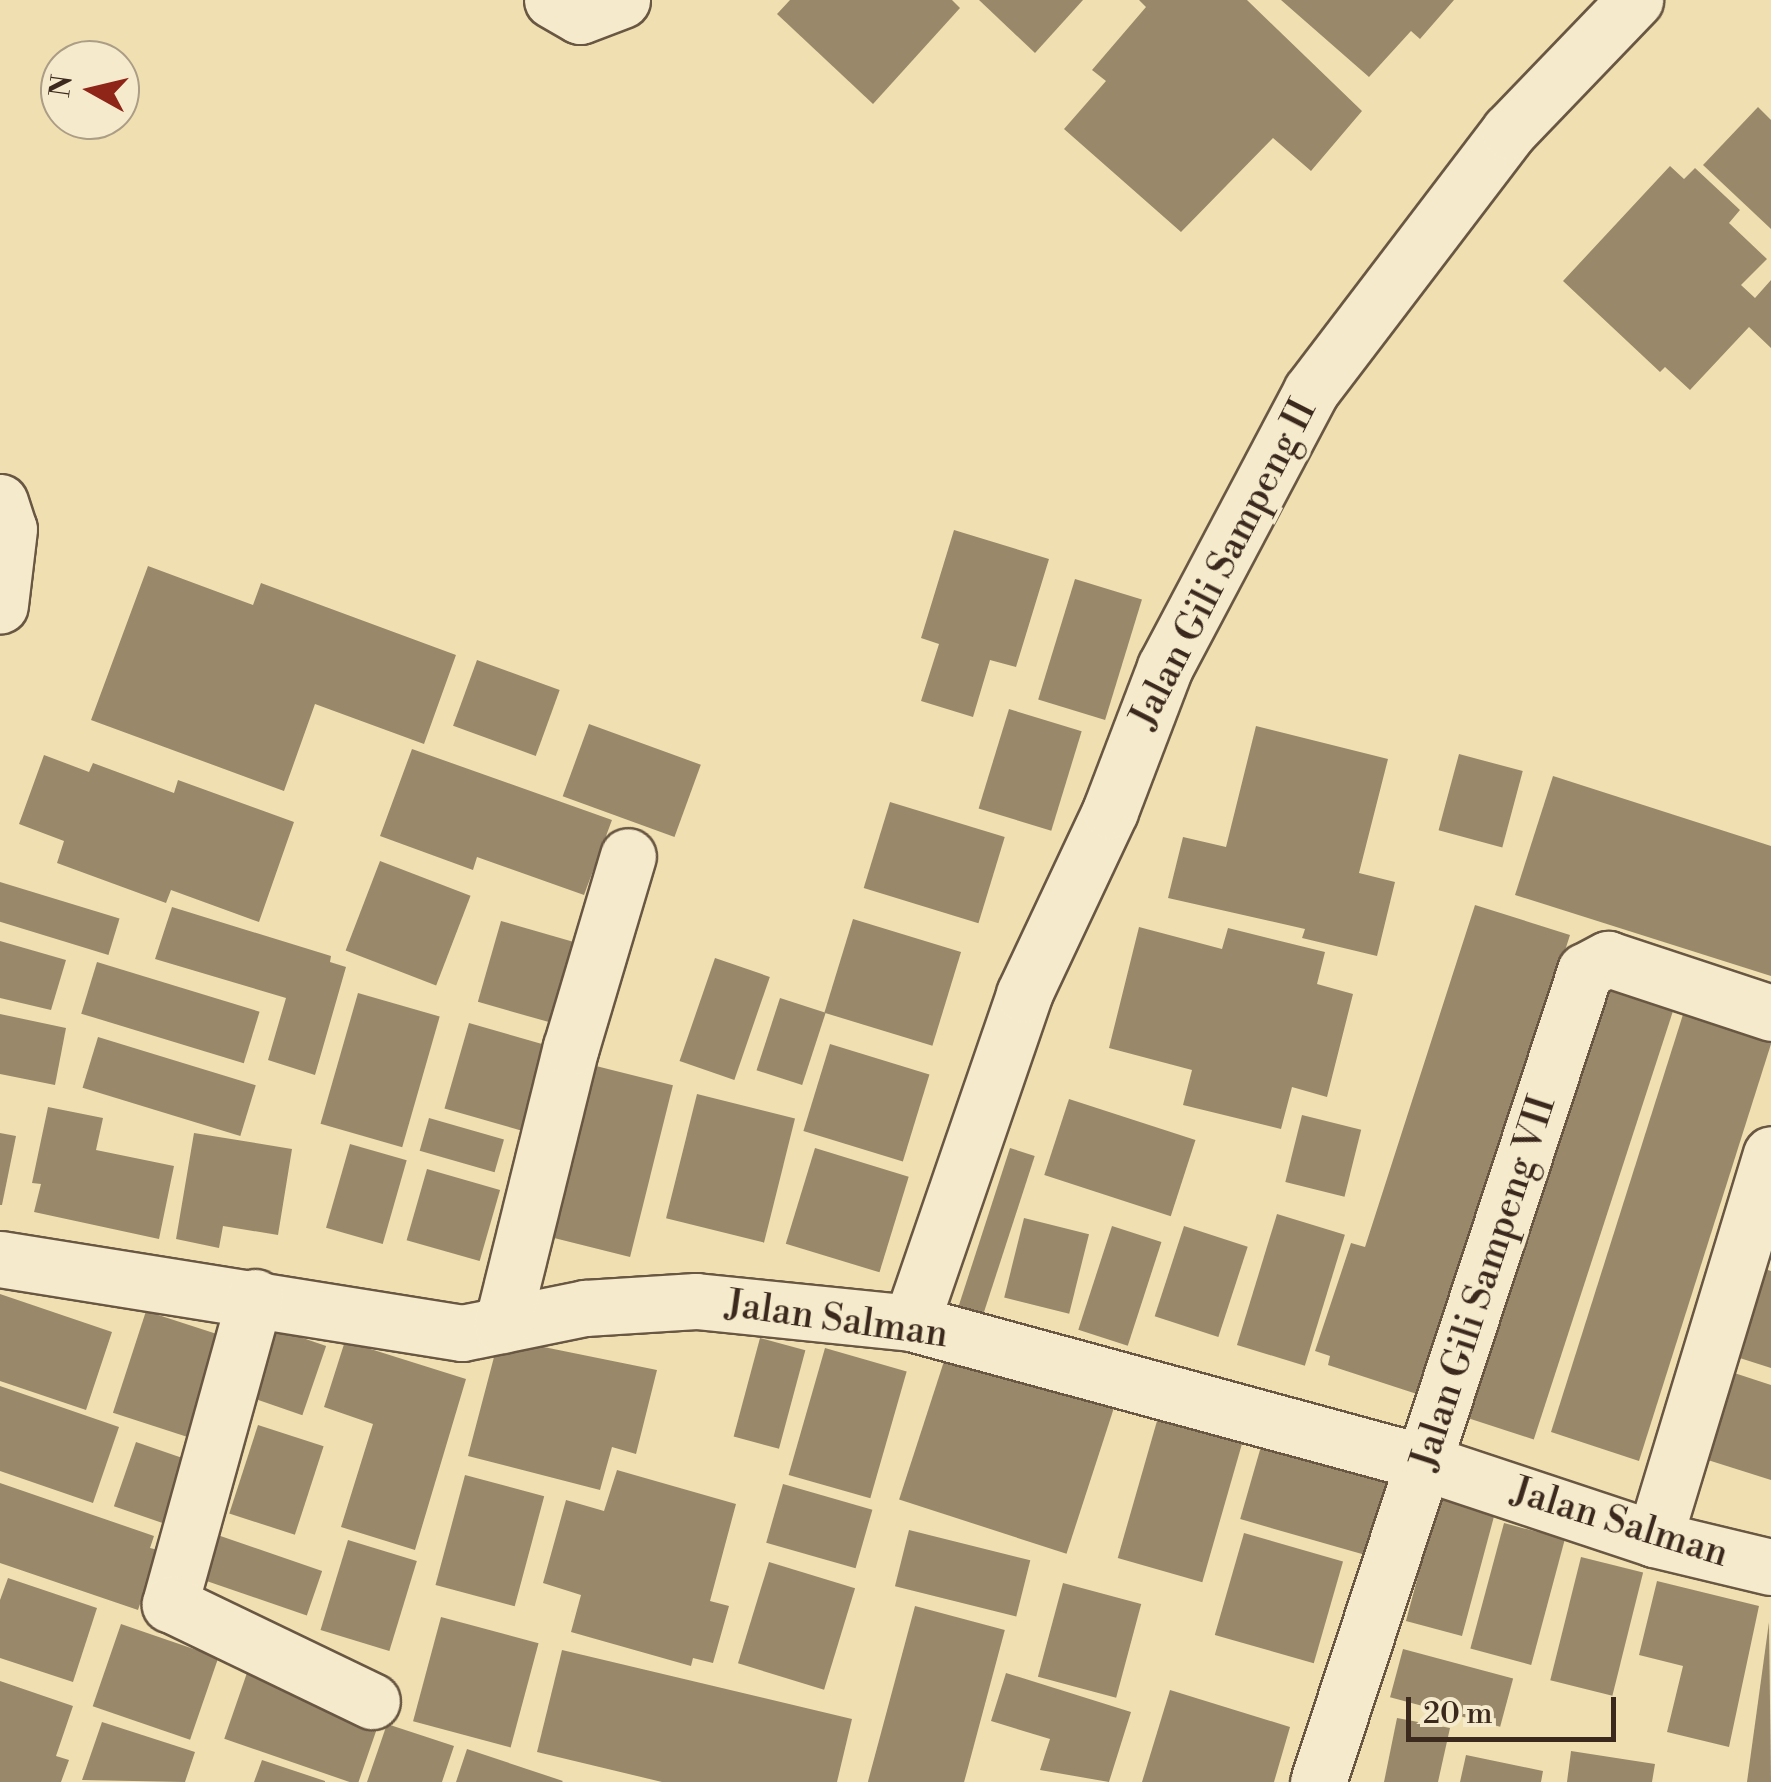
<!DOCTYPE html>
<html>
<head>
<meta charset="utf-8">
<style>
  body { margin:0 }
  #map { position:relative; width:1771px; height:1782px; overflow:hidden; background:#f0e0b1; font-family:"Libre Bodoni",serif }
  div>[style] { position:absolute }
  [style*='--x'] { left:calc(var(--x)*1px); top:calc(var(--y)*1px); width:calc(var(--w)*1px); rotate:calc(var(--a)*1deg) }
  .building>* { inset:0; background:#9a886a; transform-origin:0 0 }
  .roads { filter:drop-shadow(2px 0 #695743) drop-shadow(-2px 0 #695743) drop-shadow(0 2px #695743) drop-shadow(0 -2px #695743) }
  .minor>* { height:55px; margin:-27.5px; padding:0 27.5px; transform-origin:27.5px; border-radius:27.5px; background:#f5ebcc }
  span { translate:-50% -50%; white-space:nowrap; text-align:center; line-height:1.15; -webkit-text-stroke:8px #f5ebcc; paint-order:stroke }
  .street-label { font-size:38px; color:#3c291e }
  .north { position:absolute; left:40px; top:40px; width:100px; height:100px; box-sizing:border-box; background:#f5ebcc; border:2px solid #ab9d86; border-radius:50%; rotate:278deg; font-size:28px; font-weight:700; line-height:40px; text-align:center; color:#3c291e }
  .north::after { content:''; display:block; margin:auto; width:35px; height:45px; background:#8f2418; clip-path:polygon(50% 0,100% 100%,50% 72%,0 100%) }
  .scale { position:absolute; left:1406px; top:1697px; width:210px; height:45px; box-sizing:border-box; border:5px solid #3c291e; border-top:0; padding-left:12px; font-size:30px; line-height:35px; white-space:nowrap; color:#3c291e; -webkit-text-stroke:8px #f5ebcc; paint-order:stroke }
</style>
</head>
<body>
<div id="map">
  <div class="building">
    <div style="clip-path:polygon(790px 0,952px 0,960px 8px,873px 104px,777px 14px)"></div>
    <div style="clip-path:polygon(979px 0,1083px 0,1035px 53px)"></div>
    <div style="clip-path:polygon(1139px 0,1247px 0,1362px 111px,1311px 171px,1273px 138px,1181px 232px,1064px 129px,1106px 81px,1092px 70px,1146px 7px)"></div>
    <div style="clip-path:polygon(1281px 0,1454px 0,1420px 39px,1411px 31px,1369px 77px)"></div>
    <div style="clip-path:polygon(1758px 107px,1771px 120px,1771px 229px,1703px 165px)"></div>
    <div style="clip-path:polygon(1670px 166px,1684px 179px,1695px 168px,1740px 210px,1729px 223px,1767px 259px,1741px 285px,1755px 298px,1771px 280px,1771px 348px,1749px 327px,1690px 390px,1665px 367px,1660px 372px,1563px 281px)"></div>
    <div style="clip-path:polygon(954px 530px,1049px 559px,1016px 667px,990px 660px,973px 717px,921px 701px,939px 644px,921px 638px)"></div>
    <div style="clip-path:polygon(148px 566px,253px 605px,261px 583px,456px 655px,424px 744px,315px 704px,284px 791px,91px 720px)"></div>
    <div style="left:1075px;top:579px;width:70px;height:126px;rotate:17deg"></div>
    <div style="left:477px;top:660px;width:88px;height:70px;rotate:20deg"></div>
    <div style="left:1009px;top:709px;width:76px;height:104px;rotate:17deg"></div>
    <div style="left:589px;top:724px;width:119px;height:77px;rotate:20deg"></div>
    <div style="clip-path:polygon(1256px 726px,1388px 759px,1359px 873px,1395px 882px,1377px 956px,1302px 938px,1305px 929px,1168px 898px,1183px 837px,1226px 847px)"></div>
    <div style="clip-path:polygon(412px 749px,612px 820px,584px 895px,477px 857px,473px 870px,380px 836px)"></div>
    <div style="left:1459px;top:754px;width:66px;height:79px;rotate:15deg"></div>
    <div style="clip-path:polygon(44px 755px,89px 772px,93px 763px,174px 793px,178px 780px,294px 822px,259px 922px,171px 890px,166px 903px,57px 863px,64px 841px,19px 824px)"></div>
    <div style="clip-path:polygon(1553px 776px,1771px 846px,1771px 976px,1515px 895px)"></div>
    <div style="left:890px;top:802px;width:120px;height:90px;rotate:17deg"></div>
    <div style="left:380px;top:861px;width:97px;height:96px;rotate:21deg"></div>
    <div style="left:0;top:882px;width:125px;height:38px;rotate:17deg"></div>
    <div style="clip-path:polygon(1475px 905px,1570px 935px,1423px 1396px,1328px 1365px,1330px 1356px,1315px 1351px,1351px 1243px,1365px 1247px)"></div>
    <div style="clip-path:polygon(172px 907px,331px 956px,330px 962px,346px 967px,315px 1075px,268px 1060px,286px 998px,155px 959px)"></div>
    <div style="left:853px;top:919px;width:113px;height:98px;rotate:17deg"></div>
    <div style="left:501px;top:921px;width:83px;height:84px;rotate:16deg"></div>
    <div style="clip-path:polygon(1139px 927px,1222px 949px,1228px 928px,1325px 952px,1317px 984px,1353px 994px,1327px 1097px,1292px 1087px,1281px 1129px,1183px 1105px,1192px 1070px,1109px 1048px)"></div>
    <div style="clip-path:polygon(0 941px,66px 960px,51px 1010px,0 998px)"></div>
    <div style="left:715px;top:958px;width:58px;height:109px;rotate:19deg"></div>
    <div style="left:97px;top:962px;width:170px;height:54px;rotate:17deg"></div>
    <div style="left:1598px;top:983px;width:80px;height:454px;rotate:18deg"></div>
    <div style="left:358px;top:993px;width:85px;height:136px;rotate:16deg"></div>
    <div style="left:780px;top:998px;width:48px;height:76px;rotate:18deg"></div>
    <div style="clip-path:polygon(1686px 1005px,1771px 1033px,1771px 1044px,1639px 1461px,1551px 1432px)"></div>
    <div style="clip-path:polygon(0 1014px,66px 1028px,55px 1085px,0 1074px)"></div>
    <div style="left:469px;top:1023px;width:85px;height:89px;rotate:16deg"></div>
    <div style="left:98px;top:1037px;width:165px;height:53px;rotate:17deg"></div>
    <div style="left:830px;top:1044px;width:104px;height:91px;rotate:17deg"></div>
    <div style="left:572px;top:1060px;width:104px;height:177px;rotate:14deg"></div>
    <div style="left:697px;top:1094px;width:101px;height:128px;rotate:14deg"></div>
    <div style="left:1069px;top:1099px;width:133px;height:80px;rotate:18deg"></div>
    <div style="clip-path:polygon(48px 1107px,103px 1118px,96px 1150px,174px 1166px,159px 1239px,34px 1212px,41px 1184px,32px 1183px)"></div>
    <div style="left:1302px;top:1115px;width:61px;height:69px;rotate:14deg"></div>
    <div style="left:429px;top:1118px;width:78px;height:34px;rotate:16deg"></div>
    <div style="clip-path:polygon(0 1133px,16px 1136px,2px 1205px,0 1205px)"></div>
    <div style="clip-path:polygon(194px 1133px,292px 1149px,278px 1235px,223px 1226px,219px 1248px,176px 1239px)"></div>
    <div style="left:350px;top:1144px;width:59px;height:87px;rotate:16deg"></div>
    <div style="left:815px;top:1148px;width:98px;height:100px;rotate:17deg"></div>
    <div style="left:1010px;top:1148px;width:26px;height:172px;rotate:18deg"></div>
    <div style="left:427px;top:1169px;width:76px;height:74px;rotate:16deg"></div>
    <div style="left:1277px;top:1214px;width:71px;height:137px;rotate:17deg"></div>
    <div style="left:1024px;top:1218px;width:67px;height:82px;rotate:14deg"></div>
    <div style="left:1112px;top:1226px;width:52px;height:109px;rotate:18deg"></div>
    <div style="left:1184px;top:1226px;width:67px;height:95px;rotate:18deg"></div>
    <div style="clip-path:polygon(1749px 1264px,1771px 1271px,1771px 1368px,1721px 1352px)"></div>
    <div style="clip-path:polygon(0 1294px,112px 1332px,86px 1410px,0 1381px)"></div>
    <div style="left:146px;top:1311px;width:89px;height:107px;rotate:18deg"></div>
    <div style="left:259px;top:1323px;width:71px;height:73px;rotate:19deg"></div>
    <div style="clip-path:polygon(499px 1338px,657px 1370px,636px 1454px,612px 1447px,600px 1490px,468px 1456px)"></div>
    <div style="left:760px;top:1338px;width:47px;height:102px;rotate:15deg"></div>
    <div style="clip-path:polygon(345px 1341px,466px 1379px,415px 1550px,341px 1527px,373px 1424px,324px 1407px)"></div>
    <div style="left:825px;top:1348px;width:85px;height:132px;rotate:16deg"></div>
    <div style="left:947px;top:1352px;width:176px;height:155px;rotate:18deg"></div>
    <div style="clip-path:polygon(1719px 1368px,1771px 1385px,1771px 1480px,1692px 1455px)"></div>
    <div style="clip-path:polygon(0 1386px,119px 1427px,93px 1503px,0 1471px)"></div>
    <div style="left:1161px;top:1407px;width:88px;height:157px;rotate:16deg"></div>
    <div style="left:1268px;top:1422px;width:134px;height:101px;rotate:16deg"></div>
    <div style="left:258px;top:1425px;width:69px;height:93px;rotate:18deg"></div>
    <div style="left:136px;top:1442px;width:53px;height:68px;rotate:19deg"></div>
    <div style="clip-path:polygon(617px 1470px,736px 1504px,710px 1601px,729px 1606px,713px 1663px,693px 1658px,691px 1666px,571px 1632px,581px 1595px,543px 1583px,566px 1500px,604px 1511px)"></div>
    <div style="left:465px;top:1475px;width:82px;height:114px;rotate:15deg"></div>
    <div style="left:1444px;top:1479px;width:58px;height:147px;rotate:15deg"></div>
    <div style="clip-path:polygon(0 1483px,154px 1536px,150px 1548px,158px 1550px,138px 1610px,0 1563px)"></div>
    <div style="left:783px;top:1484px;width:93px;height:61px;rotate:16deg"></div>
    <div style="left:1504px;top:1523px;width:63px;height:130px;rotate:15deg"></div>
    <div style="left:203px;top:1530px;width:126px;height:47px;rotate:19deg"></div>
    <div style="left:909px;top:1530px;width:125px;height:58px;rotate:14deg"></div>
    <div style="left:1244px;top:1533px;width:103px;height:106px;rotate:16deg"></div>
    <div style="left:348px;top:1540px;width:72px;height:94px;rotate:17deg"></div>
    <div style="left:1581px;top:1557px;width:64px;height:127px;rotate:14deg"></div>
    <div style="left:769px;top:1562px;width:90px;height:106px;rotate:17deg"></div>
    <div style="clip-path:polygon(8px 1578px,97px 1608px,73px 1682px,0 1658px,0 1600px)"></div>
    <div style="clip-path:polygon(1657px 1581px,1759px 1606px,1729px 1747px,1667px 1732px,1683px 1666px,1639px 1655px)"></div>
    <div style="left:1063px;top:1583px;width:81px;height:97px;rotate:15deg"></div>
    <div style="left:915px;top:1606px;width:93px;height:182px;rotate:15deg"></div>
    <div style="left:441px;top:1617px;width:101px;height:108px;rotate:15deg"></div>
    <div style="clip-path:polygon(1769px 1622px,1771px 1782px,1747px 1782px)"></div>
    <div style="left:121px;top:1624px;width:103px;height:87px;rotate:19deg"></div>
    <div style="left:1403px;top:1649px;width:114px;height:50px;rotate:15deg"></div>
    <div style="clip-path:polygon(562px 1650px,852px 1719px,837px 1782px,662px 1782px,537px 1752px)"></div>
    <div style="left:249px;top:1667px;width:141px;height:76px;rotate:19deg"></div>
    <div style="clip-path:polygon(1006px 1673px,1131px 1712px,1109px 1782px,1040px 1770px,1050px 1739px,991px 1721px)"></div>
    <div style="clip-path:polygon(0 1681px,73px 1706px,56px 1756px,69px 1760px,61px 1782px,0 1782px)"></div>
    <div style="clip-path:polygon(1170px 1690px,1290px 1727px,1274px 1782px,1142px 1782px)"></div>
    <div style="clip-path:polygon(1397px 1718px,1450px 1728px,1438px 1782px,1384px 1782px)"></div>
    <div style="clip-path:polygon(102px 1722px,195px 1752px,185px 1782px,82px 1780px)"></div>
    <div style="clip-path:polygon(387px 1724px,454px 1746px,442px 1782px,367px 1782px)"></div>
    <div style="clip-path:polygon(467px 1749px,563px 1781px,562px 1782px,456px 1782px)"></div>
    <div style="clip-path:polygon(1571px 1751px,1655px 1764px,1652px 1782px,1567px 1782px)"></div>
    <div style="clip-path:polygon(1466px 1755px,1543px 1771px,1541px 1782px,1460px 1782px)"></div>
    <div style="clip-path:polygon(262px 1760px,325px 1781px,325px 1782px,254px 1782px)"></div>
  </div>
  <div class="roads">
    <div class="minor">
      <div style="--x:552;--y:0;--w:32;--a:30"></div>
      <div style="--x:580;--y:16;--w:45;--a:-20.9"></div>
      <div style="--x:0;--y:502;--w:28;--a:72"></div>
      <div style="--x:9;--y:529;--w:77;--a:96.8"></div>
      <div style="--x:0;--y:1259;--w:468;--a:9.1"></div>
      <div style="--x:462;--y:1333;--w:126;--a:-11.5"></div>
      <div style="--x:585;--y:1308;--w:111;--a:-3.6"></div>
      <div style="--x:696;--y:1301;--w:216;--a:5.8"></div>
      <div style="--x:911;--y:1323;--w:534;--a:15.21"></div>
      <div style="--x:1426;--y:1463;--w:240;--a:18.4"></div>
      <div style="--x:1654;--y:1539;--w:120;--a:13.5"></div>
      <div style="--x:255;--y:1297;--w:319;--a:105.5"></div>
      <div style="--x:170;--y:1604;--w:224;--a:25.7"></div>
      <div style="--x:911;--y:1323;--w:348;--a:-71"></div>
      <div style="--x:1024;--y:994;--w:202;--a:-64.8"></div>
      <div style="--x:1110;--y:811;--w:154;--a:-69.1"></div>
      <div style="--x:1165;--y:667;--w:312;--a:-62.1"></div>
      <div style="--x:1311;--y:391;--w:327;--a:-52.7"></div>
      <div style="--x:1509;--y:131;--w:182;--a:-46.1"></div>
      <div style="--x:502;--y:1325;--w:286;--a:-76.1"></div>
      <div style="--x:571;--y:1047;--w:199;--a:-73.4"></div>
      <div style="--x:1654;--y:1539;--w:402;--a:-73.1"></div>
      <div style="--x:1318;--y:1782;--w:854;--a:-71.78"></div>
      <div style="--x:1585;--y:971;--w:26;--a:-28"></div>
      <div style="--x:1608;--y:959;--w:172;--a:18.3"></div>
    </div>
  </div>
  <div class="street-label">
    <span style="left:1224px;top:564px;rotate:-63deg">Jalan Gili Sampeng II</span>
    <span style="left:1484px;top:1283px;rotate:-72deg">Jalan Gili Sampeng VII</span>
    <span style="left:837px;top:1320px;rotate:8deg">Jalan Salman</span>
    <span style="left:1620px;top:1523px;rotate:17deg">Jalan Salman</span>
  </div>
  <div class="north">N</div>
  <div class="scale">20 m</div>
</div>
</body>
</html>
